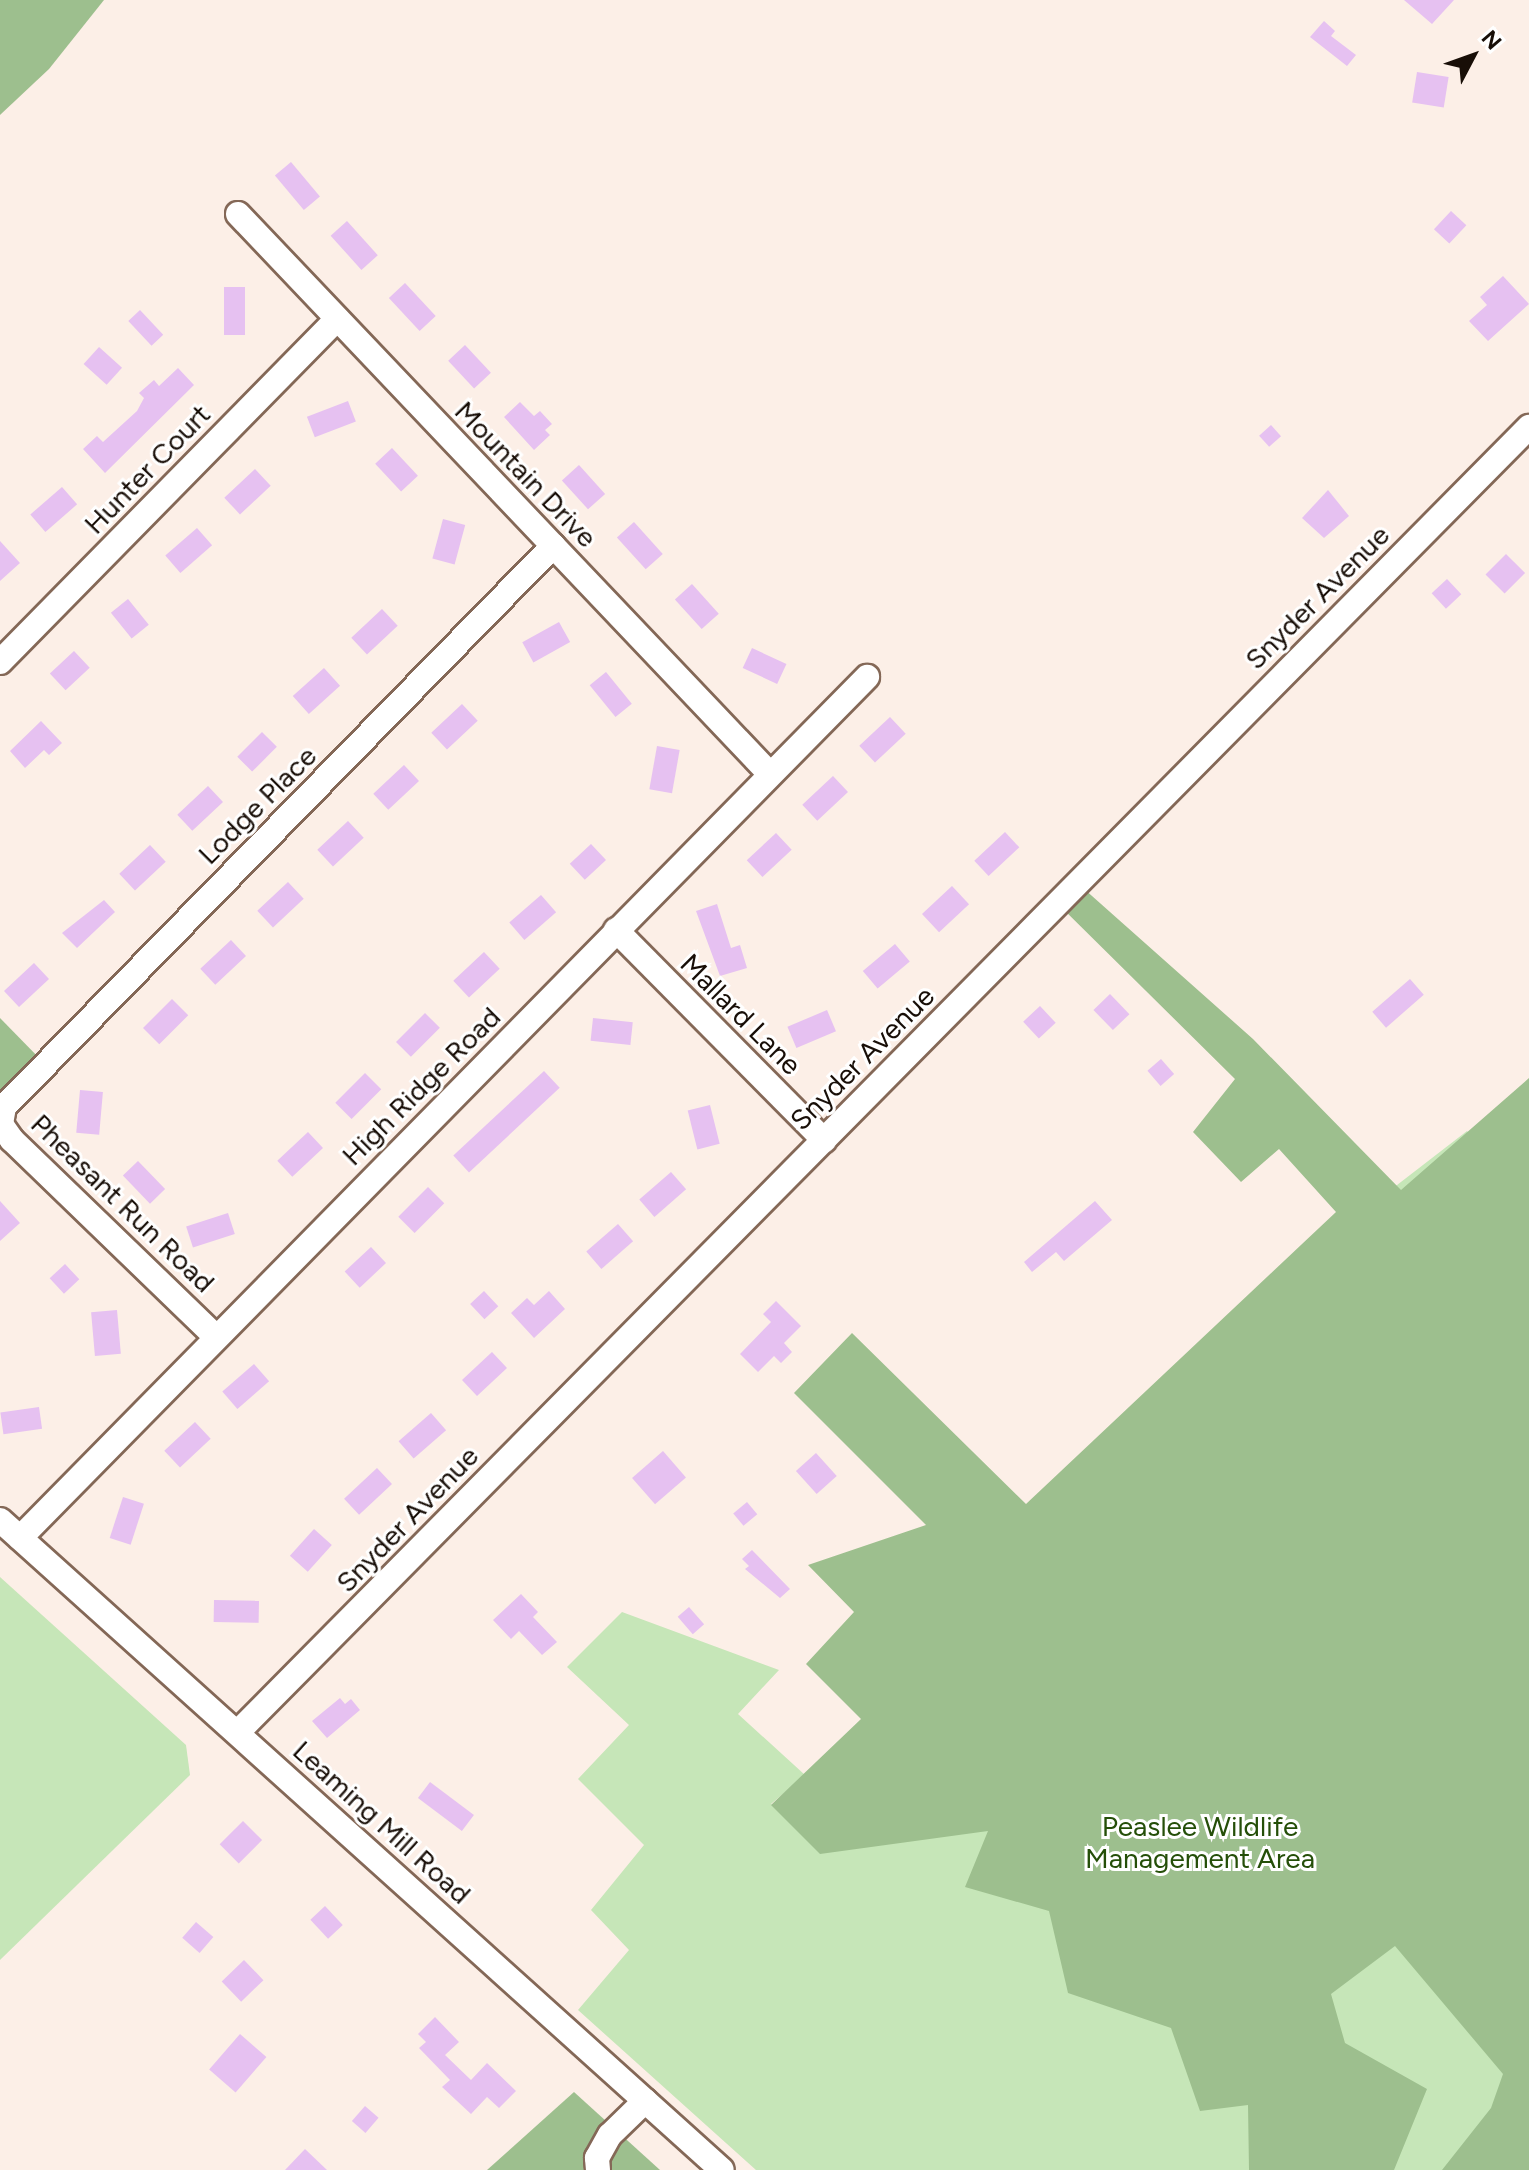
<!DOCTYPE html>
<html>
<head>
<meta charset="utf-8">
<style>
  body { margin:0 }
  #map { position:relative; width:1529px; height:2170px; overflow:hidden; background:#fcefe7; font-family:Figtree,sans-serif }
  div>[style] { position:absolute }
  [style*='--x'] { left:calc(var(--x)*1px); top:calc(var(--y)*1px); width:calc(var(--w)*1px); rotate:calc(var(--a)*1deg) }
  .green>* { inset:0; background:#c6e6b8 }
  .forest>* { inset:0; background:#9dbf8e }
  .building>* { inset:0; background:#e6c1f1; transform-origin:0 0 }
  .roads { filter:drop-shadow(2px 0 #846857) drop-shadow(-2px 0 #846857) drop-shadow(0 2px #846857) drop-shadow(0 -2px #846857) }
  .minor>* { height:24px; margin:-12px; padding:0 12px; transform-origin:12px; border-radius:12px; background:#fff }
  span { translate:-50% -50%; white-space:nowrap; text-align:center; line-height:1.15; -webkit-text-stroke:6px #fff; paint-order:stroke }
  .street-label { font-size:28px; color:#180e07 }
  .park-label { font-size:28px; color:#254f09 }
  .north { position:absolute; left:1433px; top:16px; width:80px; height:80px; -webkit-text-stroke:6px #fff; paint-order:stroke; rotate:49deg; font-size:22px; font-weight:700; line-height:32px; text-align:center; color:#180e07 }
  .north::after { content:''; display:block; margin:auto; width:28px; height:36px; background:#180e07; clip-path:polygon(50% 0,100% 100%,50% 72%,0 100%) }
</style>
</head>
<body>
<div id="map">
  <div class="green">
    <div style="clip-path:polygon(1467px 1131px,1529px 1199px,1529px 2170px,756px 2170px,578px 2010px,629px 1950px,591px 1910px,644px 1845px,578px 1779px,629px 1725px,567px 1667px,622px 1612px,779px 1670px,738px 1714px,805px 1775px,771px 1804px,775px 1808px,1353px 1219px)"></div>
    <div style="clip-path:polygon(0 1577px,186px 1745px,190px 1775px,0 1960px)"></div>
  </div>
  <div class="forest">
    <div style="clip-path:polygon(0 0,104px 0,49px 69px,0 115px)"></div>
    <div style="clip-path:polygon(1074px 880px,1253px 1039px,1401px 1190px,1529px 1078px,1529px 2170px,1442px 2170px,1491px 2108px,1503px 2074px,1395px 1946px,1331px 1994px,1345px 2043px,1427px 2089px,1394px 2170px,1249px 2170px,1248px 2105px,1200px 2111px,1171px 2028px,1068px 1993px,1049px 1911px,965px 1887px,988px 1831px,820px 1854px,771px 1805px,861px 1719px,806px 1664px,854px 1612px,808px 1565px,926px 1525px,794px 1393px,852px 1333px,1026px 1504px,1336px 1212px,1279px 1149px,1241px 1182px,1193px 1132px,1235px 1079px,1055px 901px)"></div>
    <div style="clip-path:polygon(0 1018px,44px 1063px,0 1130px)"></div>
    <div style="clip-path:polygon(574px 2092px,660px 2170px,487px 2170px)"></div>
  </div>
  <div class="building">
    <div style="clip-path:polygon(1404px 0,1454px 0,1432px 24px)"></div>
    <div style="clip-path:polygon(1324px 21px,1335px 31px,1331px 36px,1356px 55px,1347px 66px,1310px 37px)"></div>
    <div style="left:1417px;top:72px;width:32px;height:31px;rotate:9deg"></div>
    <div style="left:291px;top:162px;width:45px;height:21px;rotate:50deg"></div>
    <div style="left:1451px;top:211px;width:21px;height:25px;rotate:43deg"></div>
    <div style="left:347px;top:221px;width:46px;height:22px;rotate:48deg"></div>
    <div style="clip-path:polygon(1503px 276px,1529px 304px,1488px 341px,1469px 321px,1487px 305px,1480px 297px)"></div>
    <div style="left:405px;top:283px;width:45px;height:22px;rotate:47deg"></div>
    <div style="left:224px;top:287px;width:21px;height:48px"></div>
    <div style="left:140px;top:310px;width:34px;height:16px;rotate:47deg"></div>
    <div style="left:465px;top:345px;width:38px;height:23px;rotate:47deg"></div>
    <div style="left:99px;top:347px;width:31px;height:23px;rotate:42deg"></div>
    <div style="clip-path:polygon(178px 368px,194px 385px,105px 473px,83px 449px,97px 436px,103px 442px,137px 411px,144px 398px,139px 393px,154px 380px,159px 386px)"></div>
    <div style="left:348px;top:401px;width:22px;height:44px;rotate:69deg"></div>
    <div style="clip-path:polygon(520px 402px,534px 416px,540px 411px,552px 424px,545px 430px,550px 435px,534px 450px,504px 417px)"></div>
    <div style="left:1271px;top:425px;width:15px;height:16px;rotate:48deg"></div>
    <div style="left:392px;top:448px;width:38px;height:23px;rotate:47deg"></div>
    <div style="left:579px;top:465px;width:39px;height:23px;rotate:48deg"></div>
    <div style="left:255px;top:469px;width:23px;height:42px;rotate:47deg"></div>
    <div style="left:62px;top:487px;width:23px;height:42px;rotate:49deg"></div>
    <div style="clip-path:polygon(1328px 490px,1349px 516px,1324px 538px,1302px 518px)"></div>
    <div style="left:443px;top:519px;width:23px;height:41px;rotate:15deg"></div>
    <div style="left:634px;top:522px;width:43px;height:23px;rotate:48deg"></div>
    <div style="left:197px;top:528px;width:23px;height:42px;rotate:49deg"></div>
    <div style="clip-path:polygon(0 541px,20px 563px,0 581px)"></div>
    <div style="left:1506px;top:554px;width:27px;height:29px;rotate:45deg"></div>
    <div style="left:1447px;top:579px;width:21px;height:21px;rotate:47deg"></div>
    <div style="left:692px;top:584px;width:40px;height:23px;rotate:48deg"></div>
    <div style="left:128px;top:599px;width:33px;height:22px;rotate:51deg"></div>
    <div style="left:382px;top:609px;width:23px;height:42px;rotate:47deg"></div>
    <div style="left:559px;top:622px;width:23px;height:42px;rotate:61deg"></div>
    <div style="left:752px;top:648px;width:38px;height:22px;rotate:25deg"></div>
    <div style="left:74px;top:651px;width:23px;height:33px;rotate:47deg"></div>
    <div style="left:324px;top:668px;width:24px;height:42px;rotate:48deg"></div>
    <div style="left:606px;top:672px;width:41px;height:21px;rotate:51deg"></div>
    <div style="left:462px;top:704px;width:23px;height:42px;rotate:47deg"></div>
    <div style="left:890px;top:717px;width:23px;height:42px;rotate:47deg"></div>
    <div style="clip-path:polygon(41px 721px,62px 743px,49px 755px,44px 750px,25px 768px,10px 751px)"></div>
    <div style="left:262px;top:732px;width:21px;height:35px;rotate:45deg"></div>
    <div style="left:657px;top:746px;width:23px;height:44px;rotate:10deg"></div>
    <div style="left:404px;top:765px;width:22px;height:42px;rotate:47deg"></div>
    <div style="left:833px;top:776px;width:22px;height:42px;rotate:47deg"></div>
    <div style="left:208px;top:786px;width:22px;height:42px;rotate:47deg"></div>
    <div style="left:348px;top:821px;width:23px;height:42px;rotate:47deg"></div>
    <div style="left:1005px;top:832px;width:21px;height:42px;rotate:47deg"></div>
    <div style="left:776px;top:833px;width:23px;height:40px;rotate:47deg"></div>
    <div style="left:591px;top:844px;width:22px;height:29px;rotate:47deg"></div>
    <div style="left:150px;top:845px;width:23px;height:42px;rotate:47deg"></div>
    <div style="left:288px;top:882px;width:23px;height:42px;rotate:47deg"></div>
    <div style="left:952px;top:886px;width:25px;height:41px;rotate:47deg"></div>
    <div style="left:541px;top:895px;width:23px;height:42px;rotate:49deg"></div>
    <div style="clip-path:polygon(104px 900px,115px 912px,77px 948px,62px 933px)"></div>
    <div style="clip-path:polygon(717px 904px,731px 948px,740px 945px,747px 968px,720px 976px,696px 911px)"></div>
    <div style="left:231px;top:940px;width:22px;height:42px;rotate:47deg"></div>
    <div style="left:895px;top:944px;width:23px;height:42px;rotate:50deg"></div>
    <div style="left:484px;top:952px;width:23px;height:42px;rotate:47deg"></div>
    <div style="left:34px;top:963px;width:22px;height:41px;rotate:47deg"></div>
    <div style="left:1410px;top:979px;width:21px;height:50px;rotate:49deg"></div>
    <div style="left:1110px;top:994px;width:28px;height:23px;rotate:46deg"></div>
    <div style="left:172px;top:999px;width:23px;height:41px;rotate:45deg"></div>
    <div style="left:1040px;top:1006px;width:23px;height:23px;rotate:47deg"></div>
    <div style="left:827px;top:1010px;width:23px;height:43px;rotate:67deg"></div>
    <div style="left:425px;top:1013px;width:21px;height:41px;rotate:45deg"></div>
    <div style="left:593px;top:1018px;width:40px;height:23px;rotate:6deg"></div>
    <div style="left:1161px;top:1059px;width:20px;height:18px;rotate:49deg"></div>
    <div style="left:544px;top:1071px;width:23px;height:124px;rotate:47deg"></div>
    <div style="left:365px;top:1073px;width:23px;height:42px;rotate:45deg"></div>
    <div style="left:80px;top:1090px;width:23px;height:43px;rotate:5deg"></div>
    <div style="left:710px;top:1105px;width:40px;height:23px;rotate:76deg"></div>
    <div style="left:308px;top:1132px;width:22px;height:42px;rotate:47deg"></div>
    <div style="left:138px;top:1161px;width:39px;height:21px;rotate:46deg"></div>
    <div style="left:671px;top:1172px;width:23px;height:42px;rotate:49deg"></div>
    <div style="left:428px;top:1187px;width:23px;height:42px;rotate:45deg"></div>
    <div style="clip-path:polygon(0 1201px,20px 1223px,0 1241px)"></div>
    <div style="clip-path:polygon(1095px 1201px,1112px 1220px,1064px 1261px,1056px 1252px,1032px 1272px,1024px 1262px)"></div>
    <div style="left:228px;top:1213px;width:22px;height:44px;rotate:72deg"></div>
    <div style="left:618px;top:1224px;width:23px;height:42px;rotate:49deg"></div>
    <div style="left:371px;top:1247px;width:22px;height:36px;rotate:47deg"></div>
    <div style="left:65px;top:1264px;width:21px;height:21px;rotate:47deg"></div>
    <div style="left:484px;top:1291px;width:21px;height:19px;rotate:47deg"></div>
    <div style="clip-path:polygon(549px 1291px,565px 1309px,534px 1338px,511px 1313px,527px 1298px,534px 1305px)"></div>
    <div style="clip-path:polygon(776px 1301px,801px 1326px,784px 1343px,792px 1352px,781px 1363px,774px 1356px,758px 1372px,740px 1354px,771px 1322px,763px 1314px)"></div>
    <div style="left:117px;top:1310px;width:44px;height:26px;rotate:85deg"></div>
    <div style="left:492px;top:1352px;width:22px;height:41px;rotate:47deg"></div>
    <div style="left:254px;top:1364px;width:23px;height:42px;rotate:49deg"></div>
    <div style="left:39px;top:1407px;width:22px;height:39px;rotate:82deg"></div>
    <div style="left:431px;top:1413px;width:23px;height:43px;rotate:49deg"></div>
    <div style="left:195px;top:1422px;width:23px;height:42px;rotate:47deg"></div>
    <div style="left:663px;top:1451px;width:35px;height:41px;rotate:49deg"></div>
    <div style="left:816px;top:1453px;width:31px;height:27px;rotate:48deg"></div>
    <div style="left:377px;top:1468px;width:22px;height:45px;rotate:47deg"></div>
    <div style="left:123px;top:1497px;width:22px;height:43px;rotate:18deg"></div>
    <div style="left:747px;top:1502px;width:16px;height:18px;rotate:50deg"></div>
    <div style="left:314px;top:1529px;width:24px;height:36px;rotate:42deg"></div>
    <div style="clip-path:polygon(752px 1550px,790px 1589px,780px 1598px,745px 1569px,749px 1566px,742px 1559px)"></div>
    <div style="clip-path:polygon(521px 1594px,538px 1612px,533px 1617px,557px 1642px,542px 1655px,519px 1631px,511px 1639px,493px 1620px)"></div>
    <div style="left:214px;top:1600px;width:45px;height:22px;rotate:1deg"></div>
    <div style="left:689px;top:1607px;width:23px;height:15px;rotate:49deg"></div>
    <div style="clip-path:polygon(340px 1698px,345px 1704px,351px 1699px,360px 1710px,327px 1738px,312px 1721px)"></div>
    <div style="left:430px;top:1782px;width:55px;height:20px;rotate:37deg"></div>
    <div style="left:243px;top:1821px;width:27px;height:33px;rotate:45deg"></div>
    <div style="left:325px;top:1906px;width:26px;height:20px;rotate:47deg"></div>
    <div style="left:196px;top:1922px;width:23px;height:21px;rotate:41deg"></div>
    <div style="left:244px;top:1960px;width:28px;height:31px;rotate:46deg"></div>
    <div style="clip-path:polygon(435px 2017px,459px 2042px,445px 2055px,471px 2080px,487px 2063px,516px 2091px,499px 2108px,487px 2097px,471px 2114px,442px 2087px,450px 2080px,419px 2048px,426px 2042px,418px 2034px)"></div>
    <div style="left:240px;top:2034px;width:35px;height:47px;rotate:41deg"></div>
    <div style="left:365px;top:2106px;width:18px;height:20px;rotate:41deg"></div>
    <div style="clip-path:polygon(305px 2149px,327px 2170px,285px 2170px)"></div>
  </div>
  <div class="roads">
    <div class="minor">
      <div style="--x:238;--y:214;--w:772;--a:46.47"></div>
      <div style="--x:0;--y:662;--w:481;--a:-45.5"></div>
      <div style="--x:616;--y:930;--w:296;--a:45.3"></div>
      <div style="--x:216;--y:1337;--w:284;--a:-136"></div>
      <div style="--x:12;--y:1140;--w:19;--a:-125"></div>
      <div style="--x:1;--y:1124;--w:17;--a:-80"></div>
      <div style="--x:4;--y:1107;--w:785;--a:-45.62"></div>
      <div style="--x:0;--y:1520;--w:971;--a:42"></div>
      <div style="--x:20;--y:1538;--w:1208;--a:-45.47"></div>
      <div style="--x:238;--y:1732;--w:1836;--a:-45.31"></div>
      <div style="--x:598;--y:2170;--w:12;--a:-95"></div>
      <div style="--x:597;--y:2158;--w:26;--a:-61"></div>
      <div style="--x:610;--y:2135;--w:49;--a:-44.2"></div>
    </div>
  </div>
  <div class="street-label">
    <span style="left:147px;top:469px;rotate:-46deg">Hunter Court</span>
    <span style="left:526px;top:474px;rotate:46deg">Mountain Drive</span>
    <span style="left:1317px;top:597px;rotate:-45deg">Snyder Avenue</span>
    <span style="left:257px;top:805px;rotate:-45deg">Lodge Place</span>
    <span style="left:741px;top:1014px;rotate:45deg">Mallard Lane</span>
    <span style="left:862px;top:1058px;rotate:-45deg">Snyder Avenue</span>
    <span style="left:421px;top:1086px;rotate:-45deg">High Ridge Road</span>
    <span style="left:123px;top:1203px;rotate:44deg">Pheasant Run Road</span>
    <span style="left:407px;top:1519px;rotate:-46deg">Snyder Avenue</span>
    <span style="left:382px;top:1822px;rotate:42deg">Leaming Mill Road</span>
  </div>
  <div class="park-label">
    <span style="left:1200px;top:1842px">Peaslee Wildlife<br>Management Area</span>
  </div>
  <div class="north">N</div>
</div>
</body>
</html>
